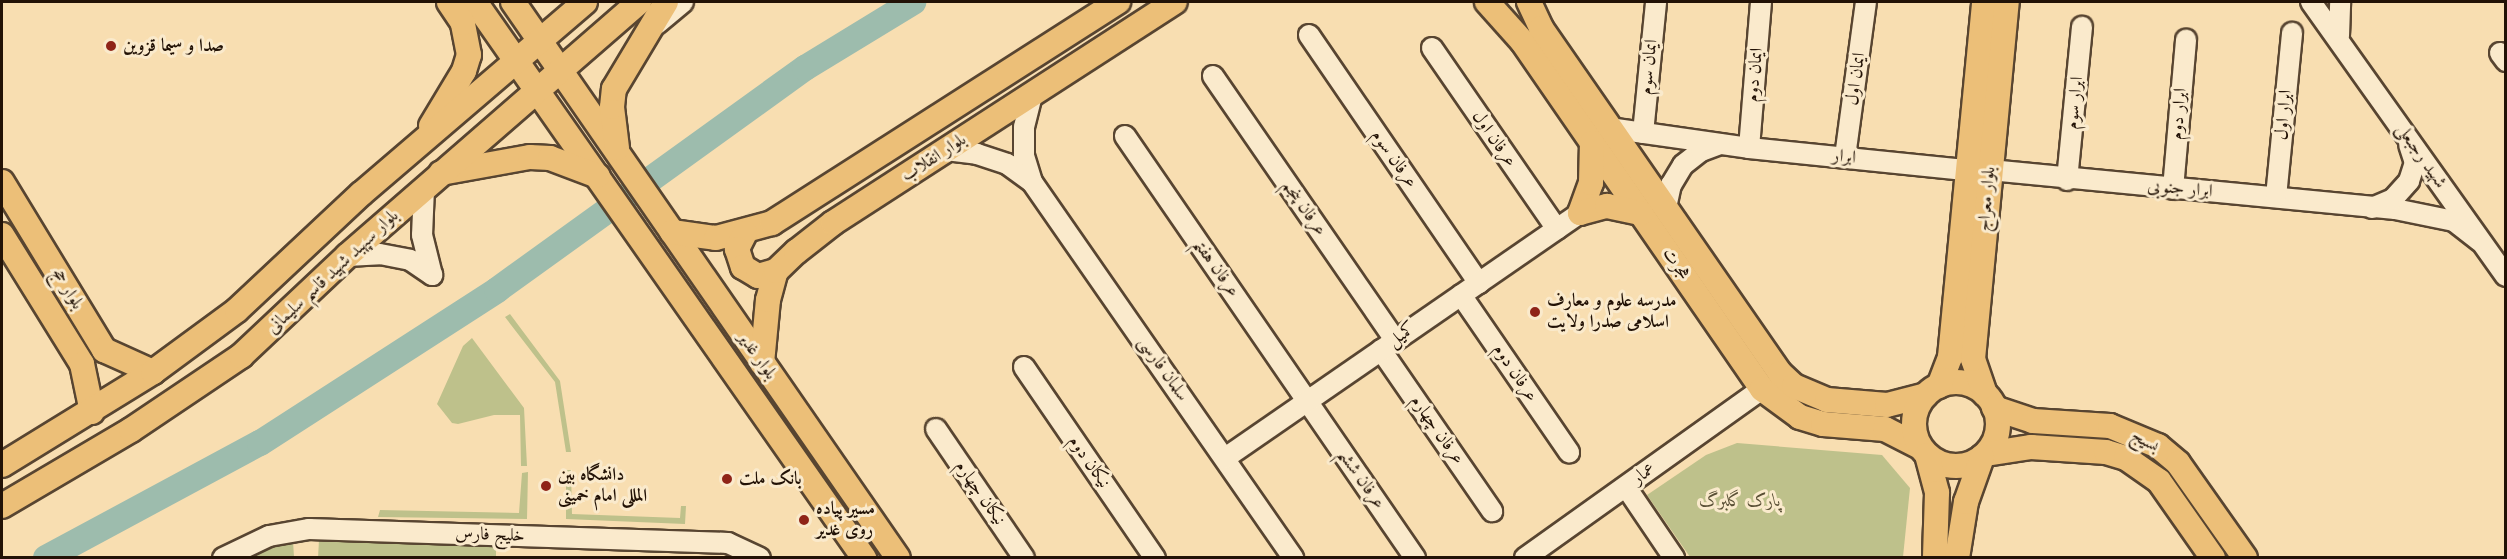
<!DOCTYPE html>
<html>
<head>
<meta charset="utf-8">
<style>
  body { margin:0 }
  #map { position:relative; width:2507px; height:559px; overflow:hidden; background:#f8deb1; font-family:Cardo,Amiri,serif }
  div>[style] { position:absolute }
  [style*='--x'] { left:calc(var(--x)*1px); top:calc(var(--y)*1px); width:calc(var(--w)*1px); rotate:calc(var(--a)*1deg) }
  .green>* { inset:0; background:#bec18b }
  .river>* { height:26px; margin:-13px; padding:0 13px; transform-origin:13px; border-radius:13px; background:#9dbcad }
  .roads { filter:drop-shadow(2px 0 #584531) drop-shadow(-2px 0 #584531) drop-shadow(0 2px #584531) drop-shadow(0 -2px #584531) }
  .minor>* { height:20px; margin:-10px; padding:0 10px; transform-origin:10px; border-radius:10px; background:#faeacc }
  .major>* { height:24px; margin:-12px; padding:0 12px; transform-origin:12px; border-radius:12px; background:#ecbf78 }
  .major>.ring { margin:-12px; padding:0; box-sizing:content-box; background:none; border:24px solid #ecbf78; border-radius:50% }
  .dots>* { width:16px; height:16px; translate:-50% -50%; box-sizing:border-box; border:3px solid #faeacc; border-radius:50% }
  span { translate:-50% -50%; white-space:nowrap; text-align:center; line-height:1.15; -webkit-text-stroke:6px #faeacc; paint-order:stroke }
  .poi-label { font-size:18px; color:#221206; font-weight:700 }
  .left { translate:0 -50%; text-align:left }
  .street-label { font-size:18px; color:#221206 }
  .park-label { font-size:18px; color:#594f35; font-style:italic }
  .frame { position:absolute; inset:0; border:3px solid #221206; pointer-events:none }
</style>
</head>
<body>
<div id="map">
  <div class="green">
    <div style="clip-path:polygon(510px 314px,560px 381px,571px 452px,566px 452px,555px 382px,505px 317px)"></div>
    <div style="clip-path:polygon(472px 338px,524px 408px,527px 466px,521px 466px,520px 415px,494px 415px,458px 424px,452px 423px,437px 404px,463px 346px)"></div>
    <div style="clip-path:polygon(1737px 443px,1882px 455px,1910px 488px,1903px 557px,1690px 557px,1647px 495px,1706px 455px)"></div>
    <div style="clip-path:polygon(566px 470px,571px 470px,572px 514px,680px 518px,681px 506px,686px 506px,685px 524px,566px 519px)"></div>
    <div style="clip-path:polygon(528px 472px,527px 519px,378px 517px,380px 510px,519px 513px,522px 473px)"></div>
    <div style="clip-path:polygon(319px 540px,496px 543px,496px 557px,318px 558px)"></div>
    <div style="clip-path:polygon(293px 541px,294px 557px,247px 558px,277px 544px)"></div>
  </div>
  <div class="river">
    <div style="--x:46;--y:558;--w:243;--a:-28.3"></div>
    <div style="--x:260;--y:443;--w:282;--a:-32.8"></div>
    <div style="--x:497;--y:290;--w:380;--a:-35.8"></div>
    <div style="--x:805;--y:68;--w:127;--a:-31.4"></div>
  </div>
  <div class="roads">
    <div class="minor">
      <div style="--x:2311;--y:2;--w:336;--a:54.6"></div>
      <div style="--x:657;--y:24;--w:34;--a:-40"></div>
      <div style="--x:1309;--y:35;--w:301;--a:55.6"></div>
      <div style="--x:2339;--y:36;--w:34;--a:-88"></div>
      <div style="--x:1432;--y:48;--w:220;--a:55.4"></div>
      <div style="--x:2500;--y:53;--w:10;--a:53"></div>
      <div style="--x:1213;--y:76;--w:321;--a:55.4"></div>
      <div style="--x:1609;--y:128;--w:141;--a:8.1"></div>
      <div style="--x:1749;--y:148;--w:217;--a:5.8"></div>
      <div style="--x:1643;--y:133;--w:132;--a:-84.3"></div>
      <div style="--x:1125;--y:136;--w:512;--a:55.5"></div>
      <div style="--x:1749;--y:148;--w:146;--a:-85.3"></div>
      <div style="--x:946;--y:150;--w:31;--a:7"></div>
      <div style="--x:977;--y:154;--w:32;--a:18"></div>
      <div style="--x:1007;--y:164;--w:31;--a:36"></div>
      <div style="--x:1032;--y:182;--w:458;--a:55.2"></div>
      <div style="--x:1845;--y:157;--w:156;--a:-82.3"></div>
      <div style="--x:1990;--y:170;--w:407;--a:5.5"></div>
      <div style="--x:2395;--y:209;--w:60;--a:11.5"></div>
      <div style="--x:2454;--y:221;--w:33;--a:38"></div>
      <div style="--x:2067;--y:180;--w:154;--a:-84.4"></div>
      <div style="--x:1032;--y:182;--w:28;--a:-107"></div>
      <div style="--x:1024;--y:155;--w:28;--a:-90"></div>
      <div style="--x:1024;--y:127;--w:33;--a:-76"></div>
      <div style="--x:424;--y:188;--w:47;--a:92.4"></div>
      <div style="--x:422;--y:235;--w:41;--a:76"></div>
      <div style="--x:2173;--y:189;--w:150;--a:-85"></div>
      <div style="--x:2276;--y:197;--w:165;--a:-84.4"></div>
      <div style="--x:1666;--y:208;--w:24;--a:-78"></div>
      <div style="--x:1671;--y:185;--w:23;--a:-59"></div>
      <div style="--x:1683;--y:165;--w:23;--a:-38"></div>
      <div style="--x:1701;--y:151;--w:20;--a:-20"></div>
      <div style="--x:2372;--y:208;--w:23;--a:-23"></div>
      <div style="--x:2393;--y:199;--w:24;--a:-48"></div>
      <div style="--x:2409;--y:181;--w:19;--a:-72"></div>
      <div style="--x:2415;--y:163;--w:19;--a:-108"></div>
      <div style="--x:347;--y:256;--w:33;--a:-3"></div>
      <div style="--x:380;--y:254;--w:31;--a:11"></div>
      <div style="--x:410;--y:260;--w:27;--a:34"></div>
      <div style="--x:1461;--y:295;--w:191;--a:55.5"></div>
      <div style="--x:1381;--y:350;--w:196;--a:55.4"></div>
      <div style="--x:1024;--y:367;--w:232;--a:55.6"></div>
      <div style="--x:936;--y:429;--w:156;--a:55.7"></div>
      <div style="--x:1225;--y:458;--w:431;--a:-34.6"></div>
      <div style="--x:1626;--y:487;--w:86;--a:55.9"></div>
      <div style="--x:223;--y:558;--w:51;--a:-25.6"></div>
      <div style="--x:269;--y:536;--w:41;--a:-9.9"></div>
      <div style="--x:309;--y:529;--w:419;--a:1.9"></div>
      <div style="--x:728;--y:543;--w:35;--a:25"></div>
      <div style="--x:1525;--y:558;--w:291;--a:-35.5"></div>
    </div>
    <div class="major">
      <div style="--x:475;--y:2;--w:679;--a:55.02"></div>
      <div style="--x:513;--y:2;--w:676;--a:55.3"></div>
      <div style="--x:1487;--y:2;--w:52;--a:48.1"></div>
      <div style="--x:1522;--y:41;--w:423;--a:55.4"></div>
      <div style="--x:1762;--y:389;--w:47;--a:36.4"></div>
      <div style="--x:1800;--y:417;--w:24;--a:17"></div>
      <div style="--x:1823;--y:424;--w:62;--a:4.6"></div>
      <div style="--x:1885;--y:429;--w:39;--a:27"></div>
      <div style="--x:1529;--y:2;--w:29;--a:65"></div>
      <div style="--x:1541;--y:28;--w:420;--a:55.3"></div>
      <div style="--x:1780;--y:373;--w:19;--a:43"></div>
      <div style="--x:1794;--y:386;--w:36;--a:23"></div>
      <div style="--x:1827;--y:400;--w:60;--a:4.8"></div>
      <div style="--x:1887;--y:405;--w:40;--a:-14.4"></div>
      <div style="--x:431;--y:126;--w:64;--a:-59"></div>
      <div style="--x:464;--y:71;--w:17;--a:-73"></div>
      <div style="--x:469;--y:55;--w:33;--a:-101"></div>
      <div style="--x:463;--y:23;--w:25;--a:-124"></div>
      <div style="--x:617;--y:148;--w:41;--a:-97"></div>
      <div style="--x:612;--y:107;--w:18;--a:-84"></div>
      <div style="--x:614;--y:89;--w:101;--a:-59.1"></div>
      <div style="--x:441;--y:173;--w:90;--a:-10.2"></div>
      <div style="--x:530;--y:157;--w:20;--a:3"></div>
      <div style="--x:550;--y:158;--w:51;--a:20.6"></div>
      <div style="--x:2;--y:182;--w:197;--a:58.7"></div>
      <div style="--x:104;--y:350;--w:54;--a:24.2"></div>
      <div style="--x:1580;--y:213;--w:32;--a:-70"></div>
      <div style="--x:1591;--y:183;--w:40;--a:-88.6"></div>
      <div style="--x:1580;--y:213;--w:28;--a:-15"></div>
      <div style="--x:1607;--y:206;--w:35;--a:12"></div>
      <div style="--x:672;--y:232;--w:44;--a:7.8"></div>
      <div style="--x:716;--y:238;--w:58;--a:-15"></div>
      <div style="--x:772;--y:223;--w:411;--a:-32.6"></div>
      <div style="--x:745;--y:233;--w:18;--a:117"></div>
      <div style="--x:737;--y:249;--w:19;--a:72"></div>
      <div style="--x:743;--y:267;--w:17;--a:31"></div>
      <div style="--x:758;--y:276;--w:19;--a:-16"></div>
      <div style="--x:2;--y:235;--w:152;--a:58.2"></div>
      <div style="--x:82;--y:364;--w:49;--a:78.2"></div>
      <div style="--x:762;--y:363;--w:63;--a:-84.6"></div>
      <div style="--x:768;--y:300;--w:30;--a:-75"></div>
      <div style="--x:776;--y:271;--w:28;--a:-44"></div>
      <div style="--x:796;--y:252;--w:47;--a:-38.1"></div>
      <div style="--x:833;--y:223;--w:407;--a:-32.9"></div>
      <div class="ring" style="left:1914px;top:382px;width:60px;height:60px"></div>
      <div style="--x:1939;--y:386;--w:31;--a:-69"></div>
      <div style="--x:1950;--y:357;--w:357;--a:-84.5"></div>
      <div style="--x:1985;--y:394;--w:37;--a:-109"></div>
      <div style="--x:1973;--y:359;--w:359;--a:-84.6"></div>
      <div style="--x:1994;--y:408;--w:41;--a:18.4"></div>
      <div style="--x:2033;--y:421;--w:77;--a:3.7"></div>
      <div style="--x:2110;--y:426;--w:52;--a:22.6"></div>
      <div style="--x:2158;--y:446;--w:26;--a:40"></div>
      <div style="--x:2178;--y:463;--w:116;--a:54.8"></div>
      <div style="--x:1986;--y:454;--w:46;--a:-8.8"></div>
      <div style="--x:2031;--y:447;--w:75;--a:3.8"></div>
      <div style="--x:2106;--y:452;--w:21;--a:17"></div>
      <div style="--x:2126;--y:458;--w:40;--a:34.9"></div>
      <div style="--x:2159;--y:481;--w:94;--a:55"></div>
      <div style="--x:1927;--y:455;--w:39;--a:75"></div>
      <div style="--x:1937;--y:493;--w:65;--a:91.8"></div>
      <div style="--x:2;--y:465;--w:177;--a:-31.6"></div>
      <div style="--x:153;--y:372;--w:104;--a:-36.4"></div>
      <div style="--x:237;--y:310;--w:170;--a:-43.1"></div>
      <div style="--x:361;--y:194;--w:295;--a:-40.6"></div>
      <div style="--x:2;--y:506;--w:150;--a:-30.5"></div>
      <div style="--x:131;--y:430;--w:133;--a:-33.9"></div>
      <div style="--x:241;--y:356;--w:146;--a:-43.3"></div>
      <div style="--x:347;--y:256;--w:387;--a:-41"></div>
      <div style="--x:1957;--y:558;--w:57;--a:-80.9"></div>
      <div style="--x:1966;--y:502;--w:48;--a:-70.4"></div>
    </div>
  </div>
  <div class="dots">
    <div style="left:111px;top:46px;background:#8f2418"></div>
    <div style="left:1535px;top:312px;background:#8f2418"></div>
    <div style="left:727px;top:479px;background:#8f2418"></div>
    <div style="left:546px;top:486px;background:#8f2418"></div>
    <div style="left:804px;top:520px;background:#8f2418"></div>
  </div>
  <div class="poi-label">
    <span class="left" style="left:123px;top:46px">صدا و سیما قزوین</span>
    <span class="left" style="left:1547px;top:312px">مدرسه علوم و معارف<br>اسلامی صدرا ولایت</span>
    <span class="left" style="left:558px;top:486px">دانشگاه بین<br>المللی امام خمینی</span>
    <span class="left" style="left:739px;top:479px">بانک ملت</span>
    <span class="left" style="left:816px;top:520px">مسیر پیاده<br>روی غدیر</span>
  </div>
  <div class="street-label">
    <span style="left:1649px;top:67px;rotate:-84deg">ایمان سوم</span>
    <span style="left:1755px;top:75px;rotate:-85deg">ایمان دوم</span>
    <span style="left:1856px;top:79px;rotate:-82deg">ایمان اول</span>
    <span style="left:2075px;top:103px;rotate:-84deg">ابرار سوم</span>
    <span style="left:2179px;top:114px;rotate:-85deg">ابرار دوم</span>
    <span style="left:2284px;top:115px;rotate:-85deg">ابرار اول</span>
    <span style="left:1494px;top:139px;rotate:55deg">عرفان اول</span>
    <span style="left:2421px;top:156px;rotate:55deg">شهید رجبعلی</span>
    <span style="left:1844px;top:157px;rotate:6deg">ابرار</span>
    <span style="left:934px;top:158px;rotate:-33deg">بلوار انقلاب</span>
    <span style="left:1394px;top:159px;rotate:55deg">عرفان سوم</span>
    <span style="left:2180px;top:189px;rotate:5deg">ابرار جنوبی</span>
    <span style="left:1987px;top:199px;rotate:-85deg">بلوار معراج</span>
    <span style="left:1304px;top:208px;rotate:55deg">عرفان پنجم</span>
    <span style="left:1676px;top:264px;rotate:55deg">هجرت</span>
    <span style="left:1216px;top:268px;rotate:55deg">عرفان هفتم</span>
    <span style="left:333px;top:272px;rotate:-43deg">بلوار سپهبد شهید قاسم سلیمانی</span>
    <span style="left:67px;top:289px;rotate:58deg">بلوار حج</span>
    <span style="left:1402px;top:335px;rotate:-35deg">کمیل</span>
    <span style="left:757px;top:356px;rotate:55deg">بلوار غدیر</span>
    <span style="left:1163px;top:369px;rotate:55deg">سلمان فارسی</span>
    <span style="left:1515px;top:373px;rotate:56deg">عرفان دوم</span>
    <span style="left:1437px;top:430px;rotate:55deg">عرفان چهارم</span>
    <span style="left:2145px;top:441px;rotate:28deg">بسیج</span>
    <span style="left:1089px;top:462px;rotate:55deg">نیکان دوم</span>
    <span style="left:1644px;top:474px;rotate:-36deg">عمار</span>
    <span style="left:1361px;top:479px;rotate:55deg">عرفان ششم</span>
    <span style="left:980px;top:493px;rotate:55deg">نیکان چهارم</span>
    <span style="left:490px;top:535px;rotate:2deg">خلیج فارس</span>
  </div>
  <div class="park-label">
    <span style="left:1740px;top:501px">پارک گلبرگ</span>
  </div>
  <div class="frame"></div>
</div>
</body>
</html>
